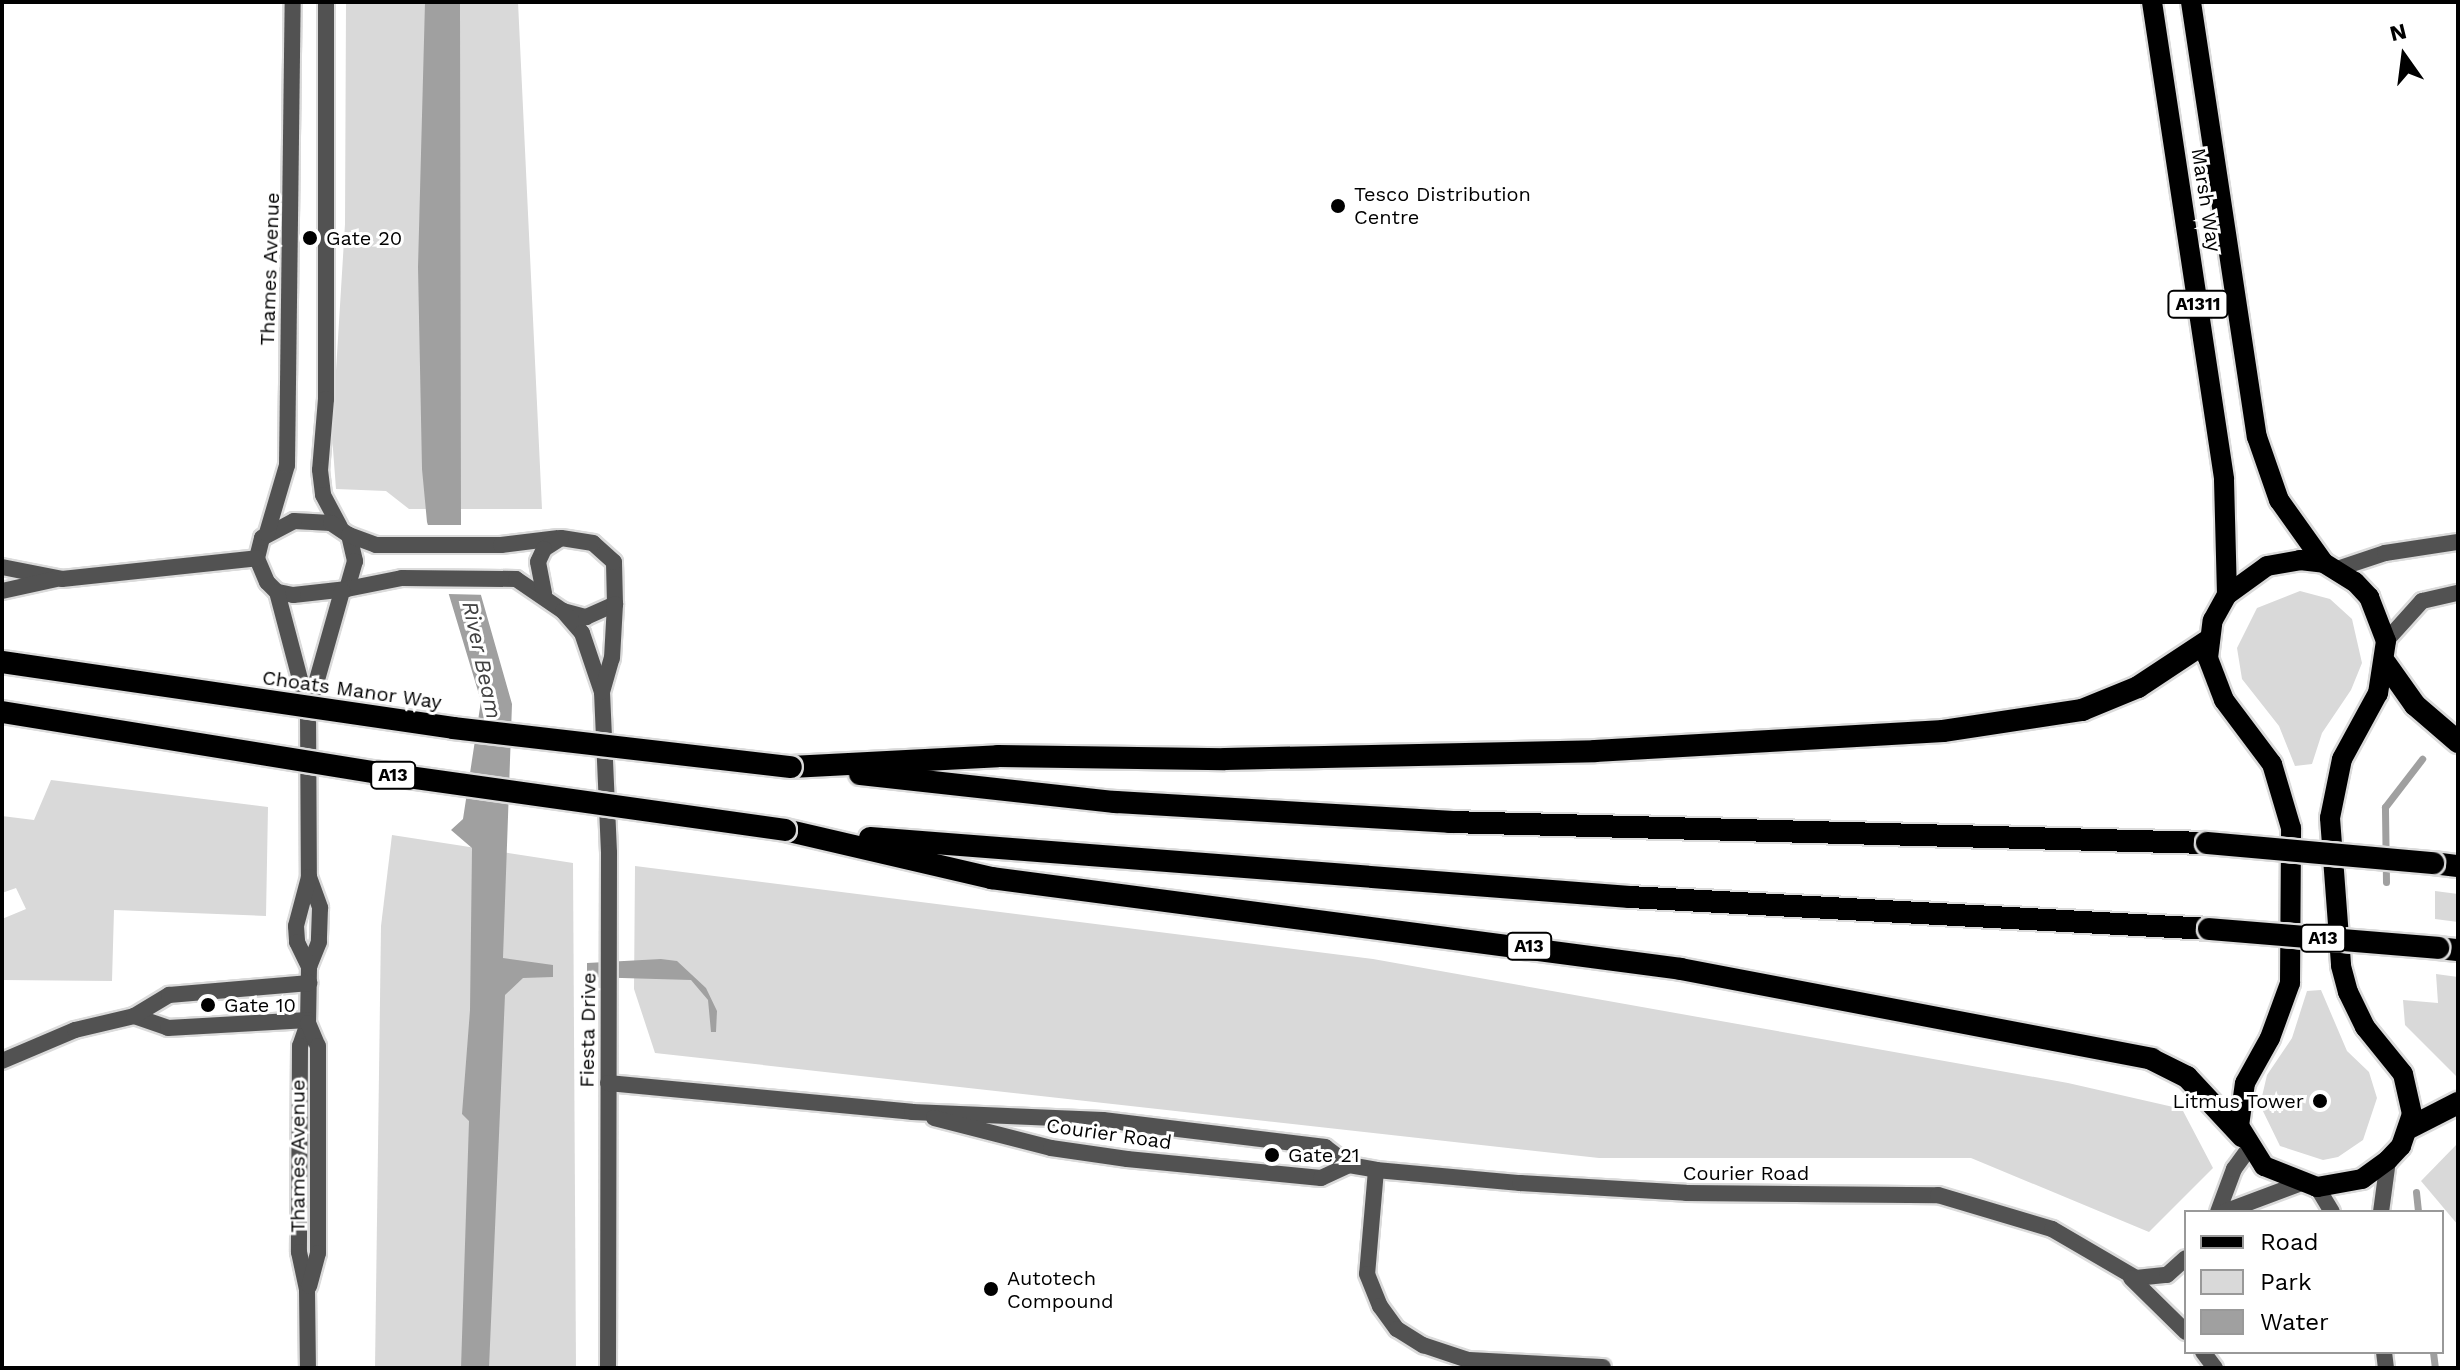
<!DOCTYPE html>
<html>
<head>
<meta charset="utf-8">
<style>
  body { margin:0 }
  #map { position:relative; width:2460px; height:1370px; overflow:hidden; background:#fff; font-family:"Work Sans",sans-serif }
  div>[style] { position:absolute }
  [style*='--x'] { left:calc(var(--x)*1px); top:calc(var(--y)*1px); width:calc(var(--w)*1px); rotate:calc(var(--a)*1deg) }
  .green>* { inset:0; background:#d9d9d9 }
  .water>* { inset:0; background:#a0a0a0 }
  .pier>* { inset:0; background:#fff }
  .stream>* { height:7px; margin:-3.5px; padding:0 3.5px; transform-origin:3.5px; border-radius:3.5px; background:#a0a0a0 }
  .roads { filter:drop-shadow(2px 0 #dbdbdb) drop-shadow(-2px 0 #dbdbdb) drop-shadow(0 2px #dbdbdb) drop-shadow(0 -2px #dbdbdb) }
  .minor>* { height:16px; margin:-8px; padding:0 8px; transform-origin:8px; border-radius:8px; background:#525252 }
  .primary>* { height:20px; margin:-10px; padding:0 10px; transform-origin:10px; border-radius:10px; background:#000 }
  .trunk>* { height:22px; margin:-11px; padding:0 11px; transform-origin:11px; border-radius:11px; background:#000 }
  .bridges { filter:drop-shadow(2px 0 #dbdbdb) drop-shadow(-2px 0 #dbdbdb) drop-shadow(0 2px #dbdbdb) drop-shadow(0 -2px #dbdbdb) }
  .trunk-bridge>* { height:22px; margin:-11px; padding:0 11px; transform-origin:11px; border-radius:11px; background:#000 }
  .dots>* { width:22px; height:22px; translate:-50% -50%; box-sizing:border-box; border:4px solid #fff; border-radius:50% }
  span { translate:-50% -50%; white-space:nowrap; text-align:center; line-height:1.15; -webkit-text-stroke:6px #fff; paint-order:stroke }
  .shield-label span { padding:2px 6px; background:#fff; border:2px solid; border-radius:6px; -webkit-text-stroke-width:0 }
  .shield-label { font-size:18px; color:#000; font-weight:700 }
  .poi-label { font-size:20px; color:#000 }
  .left { translate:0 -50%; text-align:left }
  .right { translate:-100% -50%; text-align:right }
  .street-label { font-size:20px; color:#000 }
  .water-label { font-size:22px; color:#414141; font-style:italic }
  .frame { position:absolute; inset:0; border:4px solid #000; pointer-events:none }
  .legend { position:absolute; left:2184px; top:1210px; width:260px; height:144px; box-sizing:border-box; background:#fff; border:2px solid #999; margin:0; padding:10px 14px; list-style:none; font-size:24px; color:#000 }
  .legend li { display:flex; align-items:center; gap:16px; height:40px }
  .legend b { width:40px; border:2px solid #999 }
  .north { position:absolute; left:2364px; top:16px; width:80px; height:80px; -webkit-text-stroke:6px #fff; paint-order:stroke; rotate:346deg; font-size:22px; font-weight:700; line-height:32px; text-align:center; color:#000 }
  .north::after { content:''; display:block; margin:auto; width:28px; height:36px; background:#000; clip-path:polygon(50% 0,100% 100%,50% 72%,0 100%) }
</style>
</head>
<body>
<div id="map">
  <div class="green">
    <div style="clip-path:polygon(346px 2px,518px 2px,542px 509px,409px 509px,386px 491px,336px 489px,332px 436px,345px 224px)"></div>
    <div style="clip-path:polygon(2300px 591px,2330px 599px,2352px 619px,2362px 663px,2351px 690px,2322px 733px,2312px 764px,2295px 766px,2279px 726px,2242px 679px,2237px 648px,2257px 608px)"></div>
    <div style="clip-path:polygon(51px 780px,268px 807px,266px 916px,114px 910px,112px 981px,2px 980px,2px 919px,26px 909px,16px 888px,2px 893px,2px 816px,34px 820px)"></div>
    <div style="clip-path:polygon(392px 835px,573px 863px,576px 1368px,375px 1368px,381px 926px)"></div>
    <div style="clip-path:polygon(635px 866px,1373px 959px,2068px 1083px,2182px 1109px,2213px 1168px,2149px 1232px,1971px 1158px,1599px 1158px,655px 1053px,634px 989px)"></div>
    <div style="clip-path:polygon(2435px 891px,2458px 894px,2458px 922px,2435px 919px)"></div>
    <div style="clip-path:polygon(2436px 974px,2458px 977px,2458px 1078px,2405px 1025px,2403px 1000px,2438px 1003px)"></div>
    <div style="clip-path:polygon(2321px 990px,2347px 1051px,2369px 1072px,2377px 1098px,2363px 1140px,2338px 1157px,2323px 1160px,2280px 1146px,2260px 1105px,2267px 1075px,2292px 1038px,2307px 991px)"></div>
    <div style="clip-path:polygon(2458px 1143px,2458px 1225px,2421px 1181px)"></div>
  </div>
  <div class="water">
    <div style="clip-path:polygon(425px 2px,460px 2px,461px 525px,512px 704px,503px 958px,553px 965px,553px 977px,523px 978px,505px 995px,489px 1368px,461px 1368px,469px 1121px,462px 1114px,470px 1010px,472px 848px,451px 830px,463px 819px,481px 701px,427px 522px,422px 469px,418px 267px)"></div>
    <div style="clip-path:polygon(661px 959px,677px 961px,706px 988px,717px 1011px,716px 1032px,711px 1032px,708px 1000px,691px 980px,587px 977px,587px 963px)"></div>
  </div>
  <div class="pier">
    <div style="clip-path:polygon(424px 525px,465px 525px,489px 595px,448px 594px)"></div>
  </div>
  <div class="stream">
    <div style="--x:2386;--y:882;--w:75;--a:-90.8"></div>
    <div style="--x:2385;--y:807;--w:61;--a:-52.4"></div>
    <div style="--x:2416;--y:1192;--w:20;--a:84"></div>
    <div style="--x:2433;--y:1352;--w:16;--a:83"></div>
  </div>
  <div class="roads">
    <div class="minor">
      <div style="--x:326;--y:2;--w:397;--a:90"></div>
      <div style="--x:326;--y:399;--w:71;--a:94.8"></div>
      <div style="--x:320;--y:470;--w:25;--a:83"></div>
      <div style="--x:323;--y:495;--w:36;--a:62"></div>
      <div style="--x:294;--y:521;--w:37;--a:3"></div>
      <div style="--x:331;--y:523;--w:22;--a:34"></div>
      <div style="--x:349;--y:535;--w:27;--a:77"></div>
      <div style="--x:355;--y:561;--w:29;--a:106"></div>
      <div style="--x:347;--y:589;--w:54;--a:173.7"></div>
      <div style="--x:293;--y:595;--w:16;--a:-169"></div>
      <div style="--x:277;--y:592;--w:14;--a:-135"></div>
      <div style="--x:267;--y:582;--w:26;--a:-113"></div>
      <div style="--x:257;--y:558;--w:21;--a:-76"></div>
      <div style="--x:262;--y:538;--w:36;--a:-28"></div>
      <div style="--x:267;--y:533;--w:71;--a:-73.6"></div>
      <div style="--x:287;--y:465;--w:463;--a:-89.3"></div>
      <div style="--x:349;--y:535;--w:29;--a:20"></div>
      <div style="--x:376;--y:545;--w:125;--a:0"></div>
      <div style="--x:501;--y:545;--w:56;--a:-7.1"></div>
      <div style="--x:2;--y:567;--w:61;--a:11.3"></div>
      <div style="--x:62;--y:579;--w:196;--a:-6.1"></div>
      <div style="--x:2337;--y:569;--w:51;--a:-18.4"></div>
      <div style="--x:2385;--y:553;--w:74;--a:-8.6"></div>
      <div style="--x:347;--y:589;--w:56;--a:-11.3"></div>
      <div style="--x:402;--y:578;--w:114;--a:0.5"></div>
      <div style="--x:516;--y:579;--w:57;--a:34.2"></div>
      <div style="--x:563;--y:611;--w:24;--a:15"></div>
      <div style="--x:586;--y:617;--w:32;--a:-24"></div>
      <div style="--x:615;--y:604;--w:42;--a:-91.4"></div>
      <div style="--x:614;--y:562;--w:28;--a:-138"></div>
      <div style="--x:593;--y:543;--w:32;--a:-171"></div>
      <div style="--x:561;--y:538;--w:20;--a:147"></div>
      <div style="--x:544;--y:549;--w:14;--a:115"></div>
      <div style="--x:538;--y:562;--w:32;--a:79"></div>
      <div style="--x:2;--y:591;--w:55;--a:-12.5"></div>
      <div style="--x:277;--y:592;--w:121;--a:75.2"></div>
      <div style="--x:308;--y:709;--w:168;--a:89.7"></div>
      <div style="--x:309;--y:877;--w:33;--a:70"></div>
      <div style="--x:320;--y:908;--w:34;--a:92"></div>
      <div style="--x:319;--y:942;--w:27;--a:112"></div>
      <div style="--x:309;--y:967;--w:56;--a:91"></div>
      <div style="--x:308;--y:1023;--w:24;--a:109"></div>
      <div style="--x:300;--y:1046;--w:206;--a:90.3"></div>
      <div style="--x:299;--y:1252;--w:39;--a:78"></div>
      <div style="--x:307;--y:1290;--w:78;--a:89.3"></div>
      <div style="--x:563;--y:611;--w:29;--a:49"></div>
      <div style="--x:582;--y:633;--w:62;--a:71.3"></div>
      <div style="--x:602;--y:692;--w:161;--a:87.5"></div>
      <div style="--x:609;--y:853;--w:515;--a:90.11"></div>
      <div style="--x:2386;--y:641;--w:54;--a:-48"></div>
      <div style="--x:2422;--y:601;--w:37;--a:-13"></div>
      <div style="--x:602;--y:692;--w:35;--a:-74"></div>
      <div style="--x:612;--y:658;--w:54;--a:-86.8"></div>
      <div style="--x:309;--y:708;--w:122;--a:-74.2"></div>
      <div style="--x:309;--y:877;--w:51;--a:104.9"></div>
      <div style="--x:296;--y:926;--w:16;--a:86"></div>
      <div style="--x:297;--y:942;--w:28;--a:64"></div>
      <div style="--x:134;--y:1016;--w:36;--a:19"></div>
      <div style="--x:168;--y:1028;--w:140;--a:-3.3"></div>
      <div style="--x:308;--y:1023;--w:25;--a:67"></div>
      <div style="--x:318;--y:1046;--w:207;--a:90"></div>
      <div style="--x:318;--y:1253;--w:34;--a:105"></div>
      <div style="--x:2;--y:1061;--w:79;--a:-23"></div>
      <div style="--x:75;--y:1030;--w:61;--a:-13.3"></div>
      <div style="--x:134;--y:1016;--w:41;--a:-31"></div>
      <div style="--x:169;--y:995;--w:141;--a:-4.9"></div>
      <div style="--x:608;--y:1083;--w:305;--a:5.4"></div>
      <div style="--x:912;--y:1112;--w:191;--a:2.4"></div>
      <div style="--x:1103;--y:1120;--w:224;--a:6.9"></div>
      <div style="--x:1325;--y:1147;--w:30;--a:37"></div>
      <div style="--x:1349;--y:1165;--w:27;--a:10"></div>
      <div style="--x:1376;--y:1170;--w:145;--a:5.2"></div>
      <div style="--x:1520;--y:1183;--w:166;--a:3.4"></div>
      <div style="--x:1686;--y:1193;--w:252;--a:0.5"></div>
      <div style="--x:1938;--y:1195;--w:119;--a:16.6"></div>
      <div style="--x:2052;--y:1229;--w:97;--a:30.3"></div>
      <div style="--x:2136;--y:1278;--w:31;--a:-6"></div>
      <div style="--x:2167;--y:1275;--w:25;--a:-42"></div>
      <div style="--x:934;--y:1118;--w:121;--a:14.4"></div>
      <div style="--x:1051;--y:1148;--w:77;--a:8.2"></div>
      <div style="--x:1127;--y:1159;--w:195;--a:5.6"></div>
      <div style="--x:1321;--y:1178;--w:31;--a:-25"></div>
      <div style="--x:1376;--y:1170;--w:104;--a:94.9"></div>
      <div style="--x:1367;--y:1274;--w:35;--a:68"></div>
      <div style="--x:1380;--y:1306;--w:29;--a:54"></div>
      <div style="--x:1397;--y:1329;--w:31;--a:32"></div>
      <div style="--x:1423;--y:1345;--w:47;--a:18.4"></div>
      <div style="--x:1468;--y:1360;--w:135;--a:3"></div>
      <div style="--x:2317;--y:1187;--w:29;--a:59"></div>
      <div style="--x:2218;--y:1212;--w:46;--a:-69.6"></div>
      <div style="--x:2234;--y:1169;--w:26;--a:-54"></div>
      <div style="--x:2224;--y:1212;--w:82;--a:-20.6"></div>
      <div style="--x:2381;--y:1212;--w:52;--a:-82.3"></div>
      <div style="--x:2131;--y:1278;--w:77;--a:44.5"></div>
      <div style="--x:2203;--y:1352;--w:20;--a:53"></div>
      <div style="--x:2384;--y:1352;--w:16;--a:83"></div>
    </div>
    <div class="primary">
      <div style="--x:2152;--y:2;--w:483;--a:81.4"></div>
      <div style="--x:2224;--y:480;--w:115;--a:88.5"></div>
      <div style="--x:2191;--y:2;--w:440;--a:81.4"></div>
      <div style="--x:2257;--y:437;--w:67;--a:70.8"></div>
      <div style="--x:2279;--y:500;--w:77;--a:54.5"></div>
      <div style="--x:2300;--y:560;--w:24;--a:7"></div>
      <div style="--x:2324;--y:563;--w:36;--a:32"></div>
      <div style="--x:2355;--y:582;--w:21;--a:47"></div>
      <div style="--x:2369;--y:597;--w:47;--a:68.9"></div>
      <div style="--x:2386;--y:641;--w:53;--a:98.7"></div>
      <div style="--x:2378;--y:693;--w:75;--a:118.6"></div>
      <div style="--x:2342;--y:759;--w:60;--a:101.5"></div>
      <div style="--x:2330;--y:818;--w:148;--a:85.7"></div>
      <div style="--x:2341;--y:966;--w:27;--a:75"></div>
      <div style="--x:2348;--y:992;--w:39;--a:64"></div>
      <div style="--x:2365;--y:1027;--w:60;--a:51"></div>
      <div style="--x:2403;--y:1074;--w:41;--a:77.3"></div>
      <div style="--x:2412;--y:1114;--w:34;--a:109"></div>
      <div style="--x:2401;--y:1146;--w:19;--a:133"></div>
      <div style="--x:2388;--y:1160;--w:32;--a:144"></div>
      <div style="--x:2362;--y:1179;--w:46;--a:169.9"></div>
      <div style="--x:2317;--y:1187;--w:57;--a:-158.4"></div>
      <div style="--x:2264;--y:1166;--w:47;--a:-122"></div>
      <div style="--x:2239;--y:1126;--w:43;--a:-82.1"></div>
      <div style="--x:2245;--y:1083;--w:51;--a:-60.9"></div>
      <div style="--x:2270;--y:1038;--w:59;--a:-70"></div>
      <div style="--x:2290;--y:983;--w:155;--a:-89.6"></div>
      <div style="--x:2291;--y:828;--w:67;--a:-106.5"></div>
      <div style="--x:2272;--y:764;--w:80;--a:-126.9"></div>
      <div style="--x:2224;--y:700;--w:45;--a:-110.9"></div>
      <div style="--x:2208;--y:658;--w:38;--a:-83"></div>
      <div style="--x:2213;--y:620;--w:29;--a:-61"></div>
      <div style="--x:2227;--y:595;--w:49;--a:-35.9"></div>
      <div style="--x:2267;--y:566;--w:34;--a:-10"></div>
    </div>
    <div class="trunk">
      <div style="--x:2386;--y:664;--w:50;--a:54.7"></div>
      <div style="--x:2415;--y:705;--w:57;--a:40.7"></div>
      <div style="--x:791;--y:767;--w:207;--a:-3"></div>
      <div style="--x:998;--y:756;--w:227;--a:0.8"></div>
      <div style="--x:1225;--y:759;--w:370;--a:-1.2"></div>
      <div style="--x:1595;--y:751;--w:349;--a:-3.3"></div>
      <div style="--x:1943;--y:731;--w:141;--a:-8.6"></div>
      <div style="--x:2082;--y:710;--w:61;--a:-22.3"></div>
      <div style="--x:2138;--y:687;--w:85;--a:-33.5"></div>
      <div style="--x:860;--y:774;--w:257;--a:6.3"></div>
      <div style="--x:1115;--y:802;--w:336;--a:3.4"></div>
      <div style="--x:1450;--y:822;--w:757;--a:1.59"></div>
      <div style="--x:785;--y:830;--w:212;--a:13.1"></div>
      <div style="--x:991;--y:878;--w:696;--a:7.51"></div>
      <div style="--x:1681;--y:969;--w:479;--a:10.8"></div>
      <div style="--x:2151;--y:1059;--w:40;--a:26.6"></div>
      <div style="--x:2187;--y:1077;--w:81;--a:47"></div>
      <div style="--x:870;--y:838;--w:762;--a:4.44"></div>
      <div style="--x:1630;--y:897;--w:580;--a:3.16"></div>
      <div style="--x:2433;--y:863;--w:25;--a:7"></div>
      <div style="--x:2438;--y:948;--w:20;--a:6"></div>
      <div style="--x:2411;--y:1127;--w:53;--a:-27.1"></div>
    </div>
  </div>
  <div class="bridges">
    <div class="trunk-bridge">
      <div style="--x:2;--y:662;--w:456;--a:8.3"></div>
      <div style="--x:453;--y:728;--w:340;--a:6.6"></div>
      <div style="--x:2;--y:712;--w:376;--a:9.2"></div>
      <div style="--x:373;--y:772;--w:416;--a:8"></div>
      <div style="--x:2207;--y:843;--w:227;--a:5.1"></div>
      <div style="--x:2209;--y:929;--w:230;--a:4.7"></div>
    </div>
  </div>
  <div class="dots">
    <div style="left:1338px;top:206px;background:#000"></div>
    <div style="left:310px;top:238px;background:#000"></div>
    <div style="left:208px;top:1005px;background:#000"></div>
    <div style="left:2320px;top:1101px;background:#000"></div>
    <div style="left:1272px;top:1155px;background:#000"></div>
    <div style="left:991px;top:1289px;background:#000"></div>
  </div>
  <div class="shield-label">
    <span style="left:2198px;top:304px">A1311</span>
    <span style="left:393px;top:775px">A13</span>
    <span style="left:2323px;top:938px">A13</span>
    <span style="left:1529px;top:946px">A13</span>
  </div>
  <div class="poi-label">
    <span class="left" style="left:1354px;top:206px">Tesco Distribution<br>Centre</span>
    <span class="left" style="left:326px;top:238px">Gate 20</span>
    <span class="left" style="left:224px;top:1005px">Gate 10</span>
    <span class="right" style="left:2304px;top:1101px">Litmus Tower</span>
    <span class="left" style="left:1288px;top:1155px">Gate 21</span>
    <span class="left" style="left:1007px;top:1290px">Autotech<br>Compound</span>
  </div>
  <div class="street-label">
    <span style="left:2206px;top:200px;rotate:81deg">Marsh Way</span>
    <span style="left:270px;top:269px;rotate:-88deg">Thames Avenue</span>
    <span style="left:352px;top:690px;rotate:8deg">Choats Manor Way</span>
    <span style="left:588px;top:1030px;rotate:-89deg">Fiesta Drive</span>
    <span style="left:1109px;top:1134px;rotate:8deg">Courier Road</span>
    <span style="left:298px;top:1156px;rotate:-90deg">Thames Avenue</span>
    <span style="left:1746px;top:1173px">Courier Road</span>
  </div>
  <div class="water-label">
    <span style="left:482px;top:660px;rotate:78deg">River Beam</span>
  </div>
  <div class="frame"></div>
  <ul class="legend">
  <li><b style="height:10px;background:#000"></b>Road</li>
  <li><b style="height:22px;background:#d9d9d9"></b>Park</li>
  <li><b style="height:22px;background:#a0a0a0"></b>Water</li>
  </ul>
  <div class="north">N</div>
</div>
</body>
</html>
